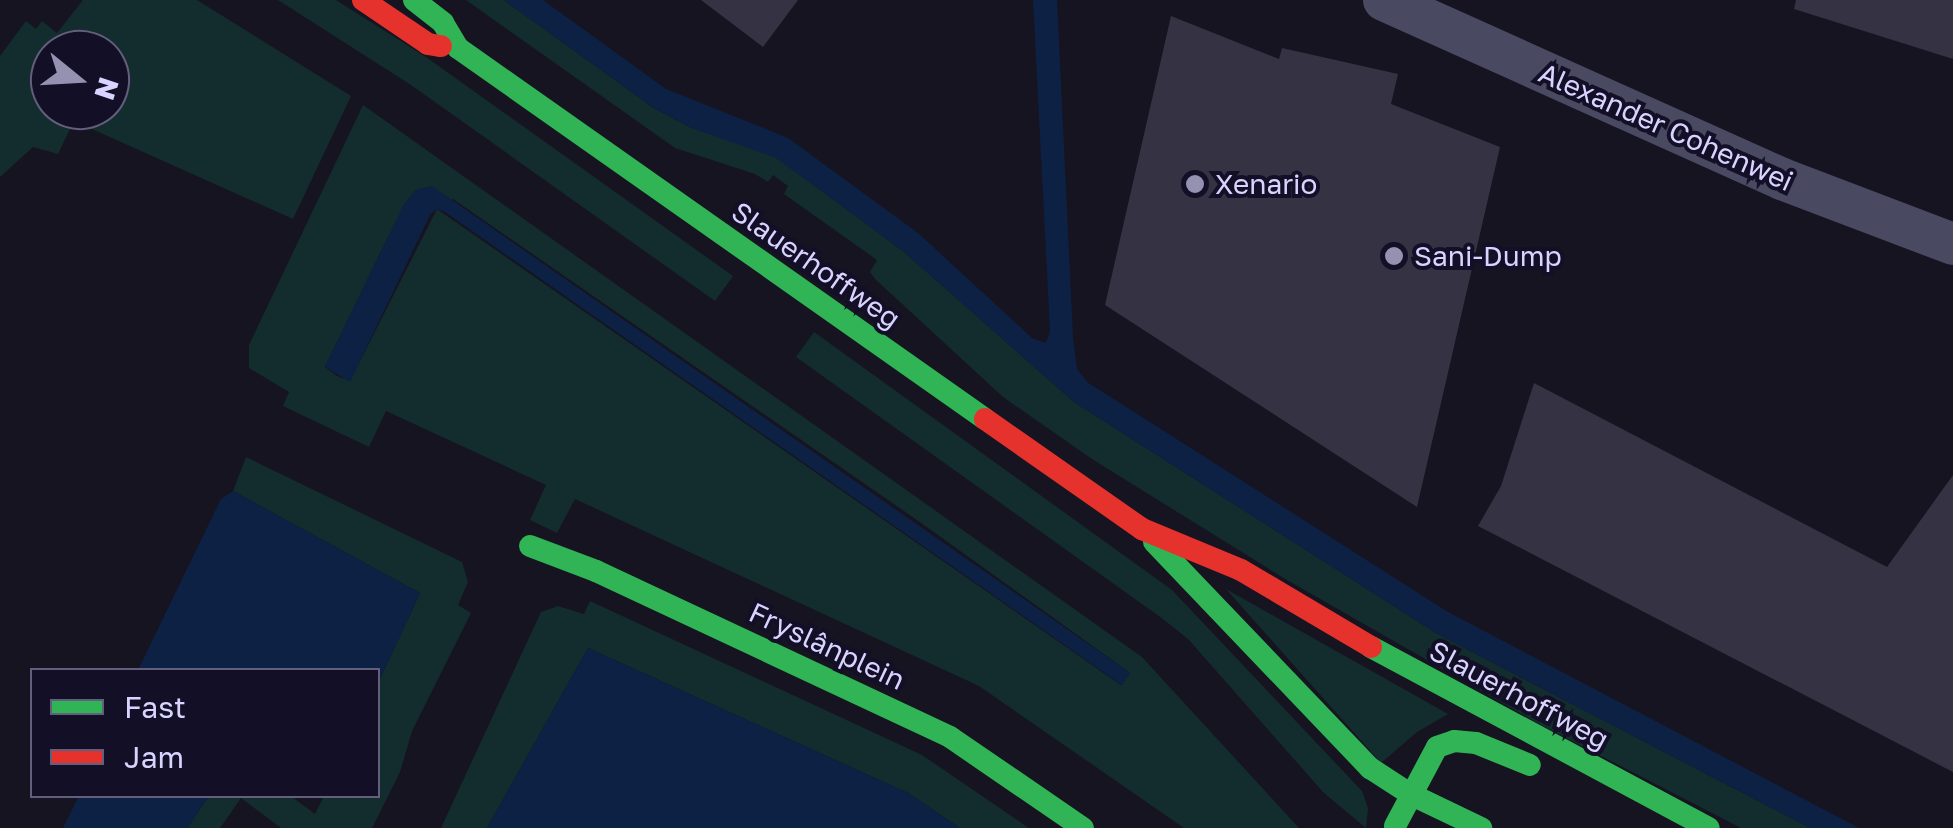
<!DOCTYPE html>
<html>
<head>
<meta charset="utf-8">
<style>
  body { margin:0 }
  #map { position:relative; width:1953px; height:828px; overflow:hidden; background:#161421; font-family:"Golos Text",sans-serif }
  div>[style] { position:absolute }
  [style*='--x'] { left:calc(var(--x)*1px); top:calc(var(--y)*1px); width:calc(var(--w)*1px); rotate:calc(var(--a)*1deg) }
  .green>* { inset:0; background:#132c2d }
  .water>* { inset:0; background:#0d2144 }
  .building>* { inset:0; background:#343243 }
  .street>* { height:42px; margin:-21px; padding:0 21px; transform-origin:21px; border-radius:21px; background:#4a4962 }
  .fast>* { height:22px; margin:-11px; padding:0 11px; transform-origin:11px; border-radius:11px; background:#30b455 }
  .jam>* { height:22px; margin:-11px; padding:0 11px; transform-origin:11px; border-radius:11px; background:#e5322d }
  .dots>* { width:28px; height:28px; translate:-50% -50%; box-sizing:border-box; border:5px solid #130f26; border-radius:50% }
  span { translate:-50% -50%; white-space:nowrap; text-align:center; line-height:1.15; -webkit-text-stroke:8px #130f26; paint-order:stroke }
  .street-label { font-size:28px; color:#d9d4ff }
  .poi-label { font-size:28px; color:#d9d4ff }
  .left { translate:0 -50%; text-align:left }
  .legend { position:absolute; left:30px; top:668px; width:350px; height:130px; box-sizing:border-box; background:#130f26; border:2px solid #625e7d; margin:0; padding:12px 18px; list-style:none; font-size:30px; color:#d9d4ff }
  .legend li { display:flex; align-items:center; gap:20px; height:50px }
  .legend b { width:50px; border:2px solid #625e7d }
  .north { position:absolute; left:30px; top:30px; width:100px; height:100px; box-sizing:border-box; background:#130f26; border:2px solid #625e7d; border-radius:50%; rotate:108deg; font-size:28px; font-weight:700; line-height:40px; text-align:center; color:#d9d4ff }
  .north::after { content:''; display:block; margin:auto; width:35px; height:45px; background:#9591b1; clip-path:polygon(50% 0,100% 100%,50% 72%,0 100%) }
</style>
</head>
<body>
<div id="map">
  <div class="green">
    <div style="clip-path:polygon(evenodd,83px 0,197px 0,351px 96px,293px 219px,74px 121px,58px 154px,33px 147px,0 177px,0 56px,26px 21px,36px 29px,42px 21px,57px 33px,83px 0,50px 50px,110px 50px,110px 110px,50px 110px,50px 50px)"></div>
    <div style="clip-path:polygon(278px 0,336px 0,426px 57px,733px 276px,715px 301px,411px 85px)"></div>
    <div style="clip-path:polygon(466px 0,504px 0,655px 109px,690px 127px,776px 157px,903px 251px,1074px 402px,1436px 633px,1810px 828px,1741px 828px,1541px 725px,1287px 580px,1092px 459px,1003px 397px,875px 279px,870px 272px,877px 260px,784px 194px,788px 186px,773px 175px,768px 182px,755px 174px,675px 148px)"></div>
    <div style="clip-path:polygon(evenodd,363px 105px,1142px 657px,1299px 828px,1184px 828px,979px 686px,575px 499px,557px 533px,530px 520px,546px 485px,386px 411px,369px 447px,283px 406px,289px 392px,249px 368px,249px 345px,363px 105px,453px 199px,917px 520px,1130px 673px,1121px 685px,437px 209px,350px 381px,337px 376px,325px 367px,388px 237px,453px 199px)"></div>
    <div style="clip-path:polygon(814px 332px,1172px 590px,1362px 791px,1368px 808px,1366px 828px,1323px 792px,1189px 640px,1163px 619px,796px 357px)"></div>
    <div style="clip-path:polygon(246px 457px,462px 562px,468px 582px,458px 605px,471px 613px,412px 731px,400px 772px,372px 828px,281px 828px,241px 798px,220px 828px,187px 828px,209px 796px,291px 796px,315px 814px,324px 796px,378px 796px,378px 683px,420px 593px,233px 491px)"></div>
    <div style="clip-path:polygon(1226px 589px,1448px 714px,1417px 732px,1381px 763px)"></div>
    <div style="clip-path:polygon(590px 601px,922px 755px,1029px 828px,960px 828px,908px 793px,588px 648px,487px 828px,441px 828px,541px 612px,558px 606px,584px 614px)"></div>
  </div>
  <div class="water">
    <div style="clip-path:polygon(504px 0,543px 0,666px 89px,788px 138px,918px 233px,1032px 338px,1046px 343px,1050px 331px,1033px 0,1057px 0,1073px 337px,1077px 369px,1087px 382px,1448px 612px,1859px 828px,1810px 828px,1436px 633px,1074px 402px,903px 251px,776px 158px,690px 127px,655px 109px)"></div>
    <div style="clip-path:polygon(432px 186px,1130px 673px,1122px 685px,445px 212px,437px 209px,430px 215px,350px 382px,325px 367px,403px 206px,415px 190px)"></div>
    <div style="clip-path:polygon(233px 491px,420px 593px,378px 683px,378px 670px,138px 670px,221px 499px)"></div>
    <div style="clip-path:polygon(588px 648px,908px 793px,960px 828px,487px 828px)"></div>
    <div style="clip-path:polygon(79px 796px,209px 796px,187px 828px,63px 828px)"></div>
  </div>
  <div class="building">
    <div style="clip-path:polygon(701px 0,798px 0,763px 47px)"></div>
    <div style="clip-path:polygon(1796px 0,1953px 0,1953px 59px,1794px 9px)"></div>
    <div style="clip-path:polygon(1171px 16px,1279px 59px,1282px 48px,1398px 74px,1391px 104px,1500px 147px,1417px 507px,1105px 305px)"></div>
    <div style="clip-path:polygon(1534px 383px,1887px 567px,1953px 475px,1953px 772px,1478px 526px,1501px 486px)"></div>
  </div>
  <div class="street">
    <div style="--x:1384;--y:0;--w:436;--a:24.2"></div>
    <div style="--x:1782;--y:179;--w:183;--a:20.8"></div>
  </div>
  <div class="fast">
    <div style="--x:414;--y:0;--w:37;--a:38"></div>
    <div style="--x:443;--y:23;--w:29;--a:59"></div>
    <div style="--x:458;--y:48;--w:644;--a:35.14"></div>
    <div style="--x:1154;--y:542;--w:313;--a:46.3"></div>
    <div style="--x:1370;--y:768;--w:48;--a:33"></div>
    <div style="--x:1410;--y:794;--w:79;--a:25.6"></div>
    <div style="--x:530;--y:546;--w:71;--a:20.7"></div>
    <div style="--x:596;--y:571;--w:391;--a:25.1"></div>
    <div style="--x:950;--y:737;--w:161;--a:34.4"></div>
    <div style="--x:1371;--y:647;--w:383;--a:28.2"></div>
    <div style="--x:1395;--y:826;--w:89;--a:-62"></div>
    <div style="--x:1437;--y:747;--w:18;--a:-19"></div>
    <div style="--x:1454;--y:741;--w:22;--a:5"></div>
    <div style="--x:1476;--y:743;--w:58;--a:22.2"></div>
  </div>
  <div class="jam">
    <div style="--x:363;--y:0;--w:78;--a:34.1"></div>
    <div style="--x:428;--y:44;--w:13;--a:9"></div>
    <div style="--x:985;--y:419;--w:192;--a:35"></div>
    <div style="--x:1142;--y:529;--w:107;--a:22.5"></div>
    <div style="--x:1241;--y:570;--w:151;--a:30.6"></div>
  </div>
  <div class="dots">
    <div style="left:1195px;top:184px;background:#9591b1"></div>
    <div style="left:1394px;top:256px;background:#9591b1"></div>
  </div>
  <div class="street-label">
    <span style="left:1666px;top:127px;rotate:24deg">Alexander Cohenwei</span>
    <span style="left:816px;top:265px;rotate:35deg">Slauerhoffweg</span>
    <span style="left:827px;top:646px;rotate:25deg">Fryslânplein</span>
    <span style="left:1519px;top:695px;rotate:28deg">Slauerhoffweg</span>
  </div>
  <div class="poi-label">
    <span class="left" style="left:1215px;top:184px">Xenario</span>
    <span class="left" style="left:1414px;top:256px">Sani-Dump</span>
  </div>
  <ul class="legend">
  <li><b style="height:12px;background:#30b455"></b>Fast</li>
  <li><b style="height:12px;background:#e5322d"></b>Jam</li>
  </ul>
  <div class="north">N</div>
</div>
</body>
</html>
